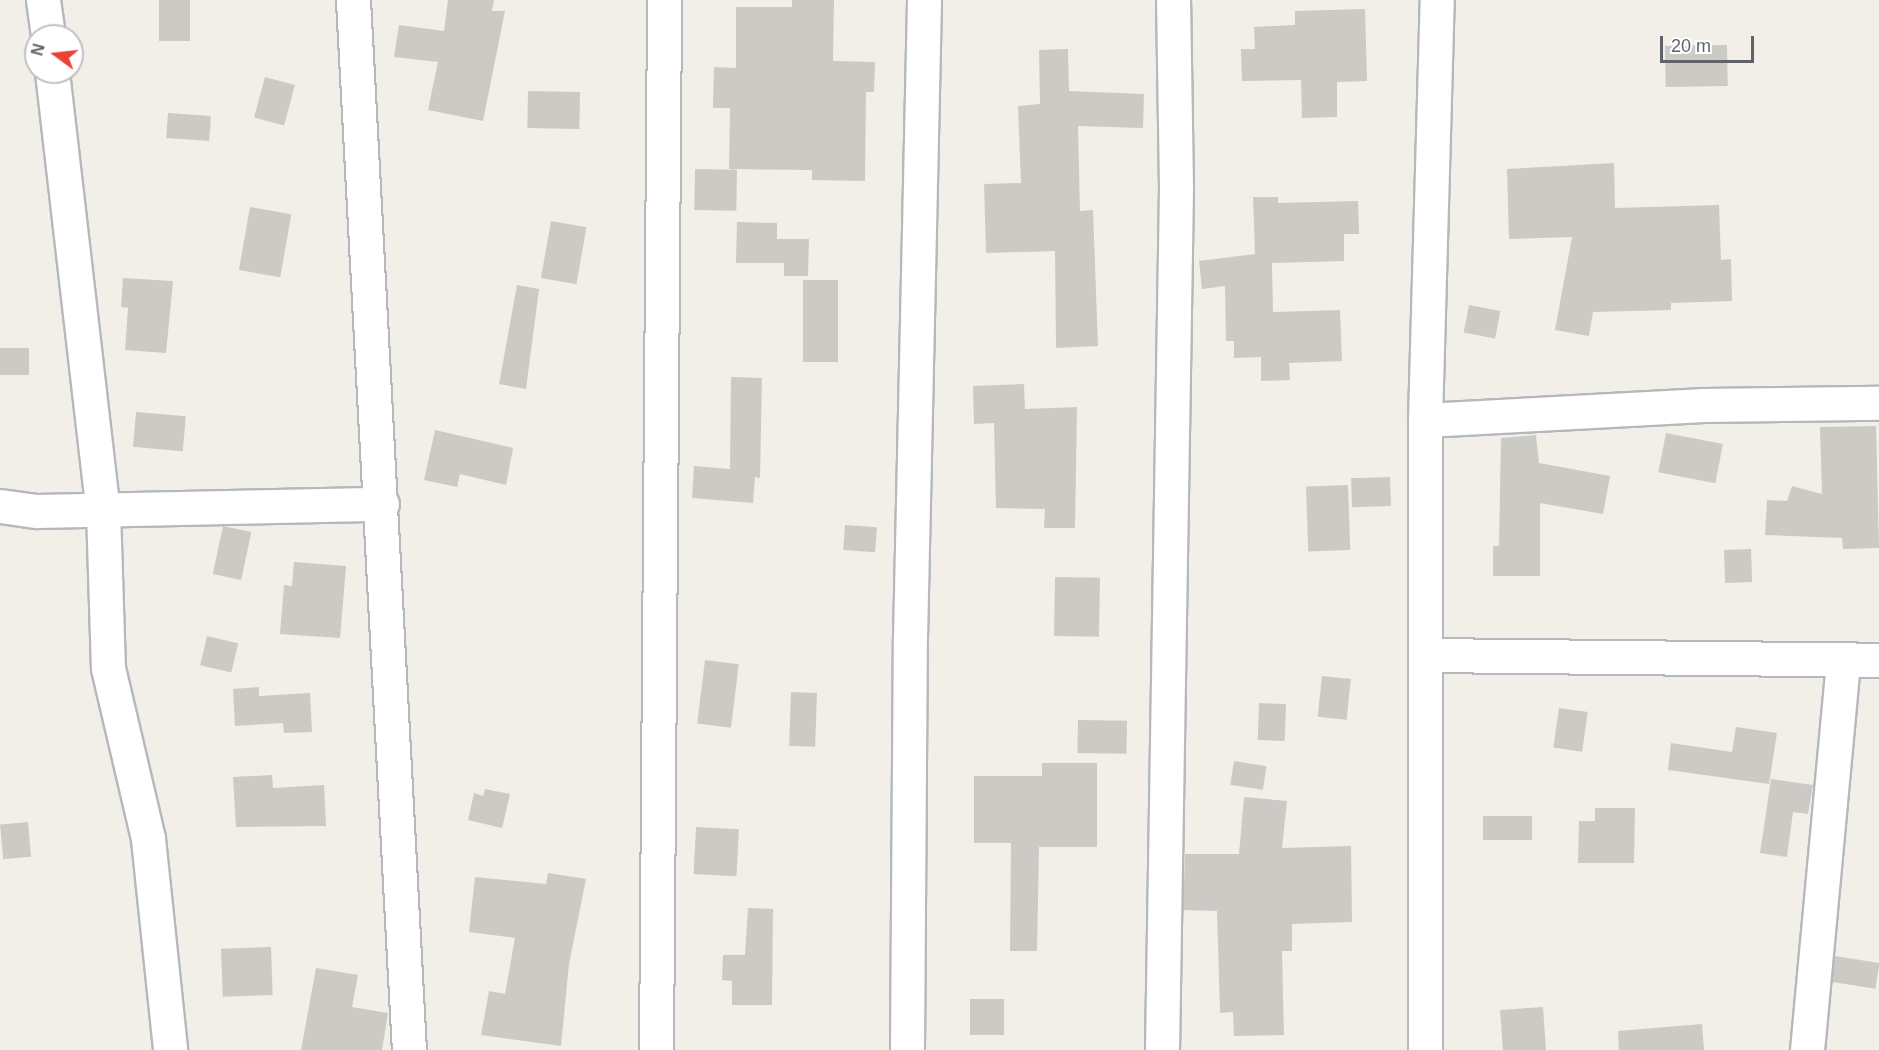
<!DOCTYPE html>
<html>
<head>
<meta charset="utf-8">
<style>
  body { margin:0 }
  #map { position:relative; width:1879px; height:1050px; overflow:hidden; background:#f1efe8; font-family:Arial,sans-serif }
  div>[style] { position:absolute }
  [style*='--x'] { left:calc(var(--x)*1px); top:calc(var(--y)*1px); width:calc(var(--w)*1px); rotate:calc(var(--a)*1deg) }
  .building>* { inset:0; background:#cccac5; transform-origin:0 0 }
  .roads { filter:drop-shadow(2px 0 #b5b8bc) drop-shadow(-2px 0 #b5b8bc) drop-shadow(0 2px #b5b8bc) drop-shadow(0 -2px #b5b8bc) }
  .minor>* { height:33px; margin:-16.5px; padding:0 16.5px; transform-origin:16.5px; border-radius:16.5px; background:#fff }
  span { translate:-50% -50%; white-space:nowrap; text-align:center; line-height:1.15; -webkit-text-stroke:4.5px #fff; paint-order:stroke }
  .north { position:absolute; left:24px; top:24px; width:60px; height:60px; box-sizing:border-box; background:#fff; border:2px solid #bfc1c3; border-radius:50%; rotate:285deg; font-size:16px; font-weight:700; line-height:24px; text-align:center; color:#5f6368 }
  .north::after { content:''; display:block; margin:auto; width:21px; height:27px; background:#ea4335; clip-path:polygon(50% 0,100% 100%,50% 72%,0 100%) }
  .scale { position:absolute; left:1660px; top:36px; width:94px; height:27px; box-sizing:border-box; border:3px solid #5f6368; border-top:0; padding-left:8px; font-size:18px; line-height:21px; white-space:nowrap; color:#5f6368; -webkit-text-stroke:4px #fff; paint-order:stroke }
</style>
</head>
<body>
<div id="map">
  <div class="building">
    <div style="left:159px;top:0;width:31px;height:41px"></div>
    <div style="clip-path:polygon(448px 0,494px 0,492px 11px,505px 11px,483px 121px,428px 110px,438px 62px,394px 57px,399px 25px,444px 31px)"></div>
    <div style="clip-path:polygon(792px 0,834px 0,833px 61px,875px 62px,874px 92px,866px 92px,865px 181px,812px 180px,812px 170px,729px 169px,730px 108px,713px 108px,714px 67px,736px 68px,736px 7px,792px 7px)"></div>
    <div style="clip-path:polygon(1365px 9px,1367px 81px,1337px 82px,1337px 117px,1302px 118px,1301px 80px,1242px 81px,1241px 49px,1255px 49px,1254px 27px,1295px 25px,1295px 11px)"></div>
    <div style="left:1727px;top:45px;width:41px;height:62px;rotate:89deg"></div>
    <div style="clip-path:polygon(1068px 49px,1069px 91px,1144px 94px,1143px 128px,1078px 126px,1080px 211px,1093px 210px,1098px 346px,1056px 348px,1055px 251px,986px 253px,984px 184px,1021px 183px,1018px 106px,1040px 104px,1039px 50px)"></div>
    <div style="left:265px;top:77px;width:31px;height:42px;rotate:15deg"></div>
    <div style="left:528px;top:91px;width:52px;height:37px;rotate:1deg"></div>
    <div style="left:168px;top:113px;width:43px;height:25px;rotate:4deg"></div>
    <div style="clip-path:polygon(1614px 163px,1615px 208px,1719px 205px,1721px 260px,1731px 259px,1732px 301px,1671px 303px,1671px 310px,1593px 312px,1589px 336px,1555px 330px,1572px 237px,1509px 239px,1507px 169px)"></div>
    <div style="left:695px;top:169px;width:42px;height:41px;rotate:1deg"></div>
    <div style="clip-path:polygon(1253px 197px,1278px 197px,1278px 203px,1358px 201px,1359px 234px,1344px 234px,1344px 261px,1272px 263px,1273px 312px,1340px 310px,1342px 361px,1289px 363px,1290px 380px,1261px 381px,1261px 357px,1234px 358px,1234px 341px,1226px 341px,1225px 286px,1202px 289px,1199px 261px,1255px 254px)"></div>
    <div style="left:250px;top:207px;width:42px;height:64px;rotate:10deg"></div>
    <div style="left:551px;top:221px;width:36px;height:58px;rotate:10deg"></div>
    <div style="clip-path:polygon(737px 222px,777px 223px,777px 239px,809px 239px,808px 276px,784px 276px,784px 263px,736px 263px)"></div>
    <div style="clip-path:polygon(123px 278px,173px 281px,166px 353px,125px 350px,128px 308px,121px 307px)"></div>
    <div style="left:803px;top:280px;width:35px;height:82px"></div>
    <div style="clip-path:polygon(517px 285px,539px 289px,526px 389px,499px 384px)"></div>
    <div style="left:1469px;top:305px;width:32px;height:28px;rotate:11deg"></div>
    <div style="left:0;top:348px;width:29px;height:27px"></div>
    <div style="clip-path:polygon(731px 377px,762px 378px,760px 478px,755px 477px,753px 503px,692px 498px,694px 466px,730px 469px)"></div>
    <div style="clip-path:polygon(1024px 384px,1025px 409px,1077px 407px,1075px 528px,1044px 528px,1045px 509px,996px 508px,994px 423px,974px 424px,973px 386px)"></div>
    <div style="left:136px;top:412px;width:50px;height:35px;rotate:5deg"></div>
    <div style="clip-path:polygon(1876px 426px,1879px 548px,1843px 549px,1842px 538px,1765px 535px,1767px 500px,1787px 501px,1792px 486px,1822px 494px,1820px 427px)"></div>
    <div style="clip-path:polygon(435px 430px,513px 448px,506px 485px,460px 474px,457px 487px,424px 480px)"></div>
    <div style="left:1666px;top:433px;width:58px;height:40px;rotate:11deg"></div>
    <div style="clip-path:polygon(1536px 435px,1539px 463px,1610px 476px,1603px 514px,1540px 503px,1540px 576px,1493px 576px,1493px 546px,1499px 546px,1501px 438px)"></div>
    <div style="left:1390px;top:477px;width:29px;height:39px;rotate:88deg"></div>
    <div style="left:1348px;top:485px;width:65px;height:42px;rotate:88deg"></div>
    <div style="left:845px;top:525px;width:32px;height:25px;rotate:4deg"></div>
    <div style="left:223px;top:526px;width:29px;height:49px;rotate:12deg"></div>
    <div style="left:1751px;top:549px;width:33px;height:27px;rotate:88deg"></div>
    <div style="clip-path:polygon(294px 562px,346px 566px,340px 638px,280px 634px,284px 585px,292px 586px)"></div>
    <div style="left:1055px;top:577px;width:45px;height:59px;rotate:1deg"></div>
    <div style="left:207px;top:636px;width:32px;height:30px;rotate:13deg"></div>
    <div style="left:705px;top:660px;width:34px;height:64px;rotate:7deg"></div>
    <div style="left:1322px;top:676px;width:29px;height:41px;rotate:6deg"></div>
    <div style="clip-path:polygon(259px 687px,259px 696px,310px 693px,312px 732px,284px 733px,283px 723px,235px 726px,233px 689px)"></div>
    <div style="left:791px;top:692px;width:26px;height:54px;rotate:2deg"></div>
    <div style="left:1259px;top:703px;width:27px;height:37px;rotate:2deg"></div>
    <div style="left:1559px;top:708px;width:29px;height:40px;rotate:8deg"></div>
    <div style="left:1078px;top:720px;width:49px;height:33px;rotate:1deg"></div>
    <div style="clip-path:polygon(1736px 727px,1777px 733px,1769px 784px,1668px 770px,1671px 743px,1732px 752px)"></div>
    <div style="left:1234px;top:761px;width:33px;height:24px;rotate:9deg"></div>
    <div style="clip-path:polygon(1042px 763px,1097px 763px,1097px 847px,1039px 847px,1037px 951px,1010px 951px,1011px 843px,974px 843px,974px 776px,1042px 776px)"></div>
    <div style="clip-path:polygon(272px 775px,273px 788px,324px 785px,326px 826px,236px 827px,233px 777px)"></div>
    <div style="clip-path:polygon(1771px 779px,1813px 785px,1808px 814px,1793px 812px,1787px 857px,1760px 853px)"></div>
    <div style="clip-path:polygon(485px 789px,510px 794px,502px 828px,468px 820px,474px 793px,483px 796px)"></div>
    <div style="clip-path:polygon(1244px 797px,1287px 801px,1282px 848px,1351px 846px,1352px 922px,1292px 924px,1292px 951px,1282px 951px,1284px 1035px,1234px 1036px,1233px 1012px,1220px 1013px,1217px 911px,1183px 910px,1185px 854px,1239px 854px)"></div>
    <div style="clip-path:polygon(1595px 808px,1635px 808px,1634px 863px,1578px 863px,1579px 821px,1595px 821px)"></div>
    <div style="left:1483px;top:816px;width:49px;height:24px"></div>
    <div style="left:28px;top:822px;width:35px;height:28px;rotate:85deg"></div>
    <div style="left:696px;top:827px;width:43px;height:47px;rotate:3deg"></div>
    <div style="clip-path:polygon(548px 873px,586px 879px,569px 964px,561px 1046px,481px 1035px,489px 991px,505px 994px,515px 938px,469px 932px,475px 877px,546px 884px)"></div>
    <div style="clip-path:polygon(748px 908px,773px 909px,772px 1005px,732px 1005px,732px 981px,722px 980px,723px 955px,745px 955px)"></div>
    <div style="left:271px;top:947px;width:48px;height:50px;rotate:88deg"></div>
    <div style="left:1835px;top:956px;width:45px;height:26px;rotate:9deg"></div>
    <div style="clip-path:polygon(316px 968px,358px 975px,352px 1007px,388px 1013px,382px 1050px,301px 1050px)"></div>
    <div style="left:970px;top:999px;width:34px;height:36px"></div>
    <div style="left:1543px;top:1007px;width:43px;height:43px;rotate:86deg"></div>
    <div style="clip-path:polygon(1702px 1024px,1704px 1050px,1619px 1050px,1618px 1031px)"></div>
  </div>
  <div class="roads">
    <div class="minor">
      <div style="--x:43;--y:0;--w:36;--a:82"></div>
      <div style="--x:353;--y:0;--w:1051;--a:86.95"></div>
      <div style="--x:52;--y:72;--w:441;--a:83.4"></div>
      <div style="--x:103;--y:510;--w:158;--a:88.2"></div>
      <div style="--x:108;--y:668;--w:176;--a:76.8"></div>
      <div style="--x:148;--y:839;--w:212;--a:84"></div>
      <div style="--x:1425;--y:420;--w:279;--a:-3.1"></div>
      <div style="--x:1704;--y:405;--w:175;--a:-0.7"></div>
      <div style="--x:0;--y:506;--w:37;--a:8"></div>
      <div style="--x:37;--y:511;--w:345;--a:-1.2"></div>
      <div style="--x:1425;--y:655;--w:454;--a:0.6"></div>
      <div style="--x:656;--y:1050;--w:1050;--a:-89.56"></div>
      <div style="--x:907;--y:1050;--w:412;--a:-89.6"></div>
      <div style="--x:910;--y:638;--w:638;--a:-88.74"></div>
      <div style="--x:1162;--y:1050;--w:862;--a:-89.07"></div>
      <div style="--x:1176;--y:188;--w:188;--a:-90.9"></div>
      <div style="--x:1425;--y:1050;--w:630;--a:-90"></div>
      <div style="--x:1425;--y:420;--w:420;--a:-88.4"></div>
      <div style="--x:1807;--y:1050;--w:392;--a:-84.7"></div>
    </div>
  </div>
  <div class="north">N</div>
  <div class="scale">20 m</div>
</div>
</body>
</html>
